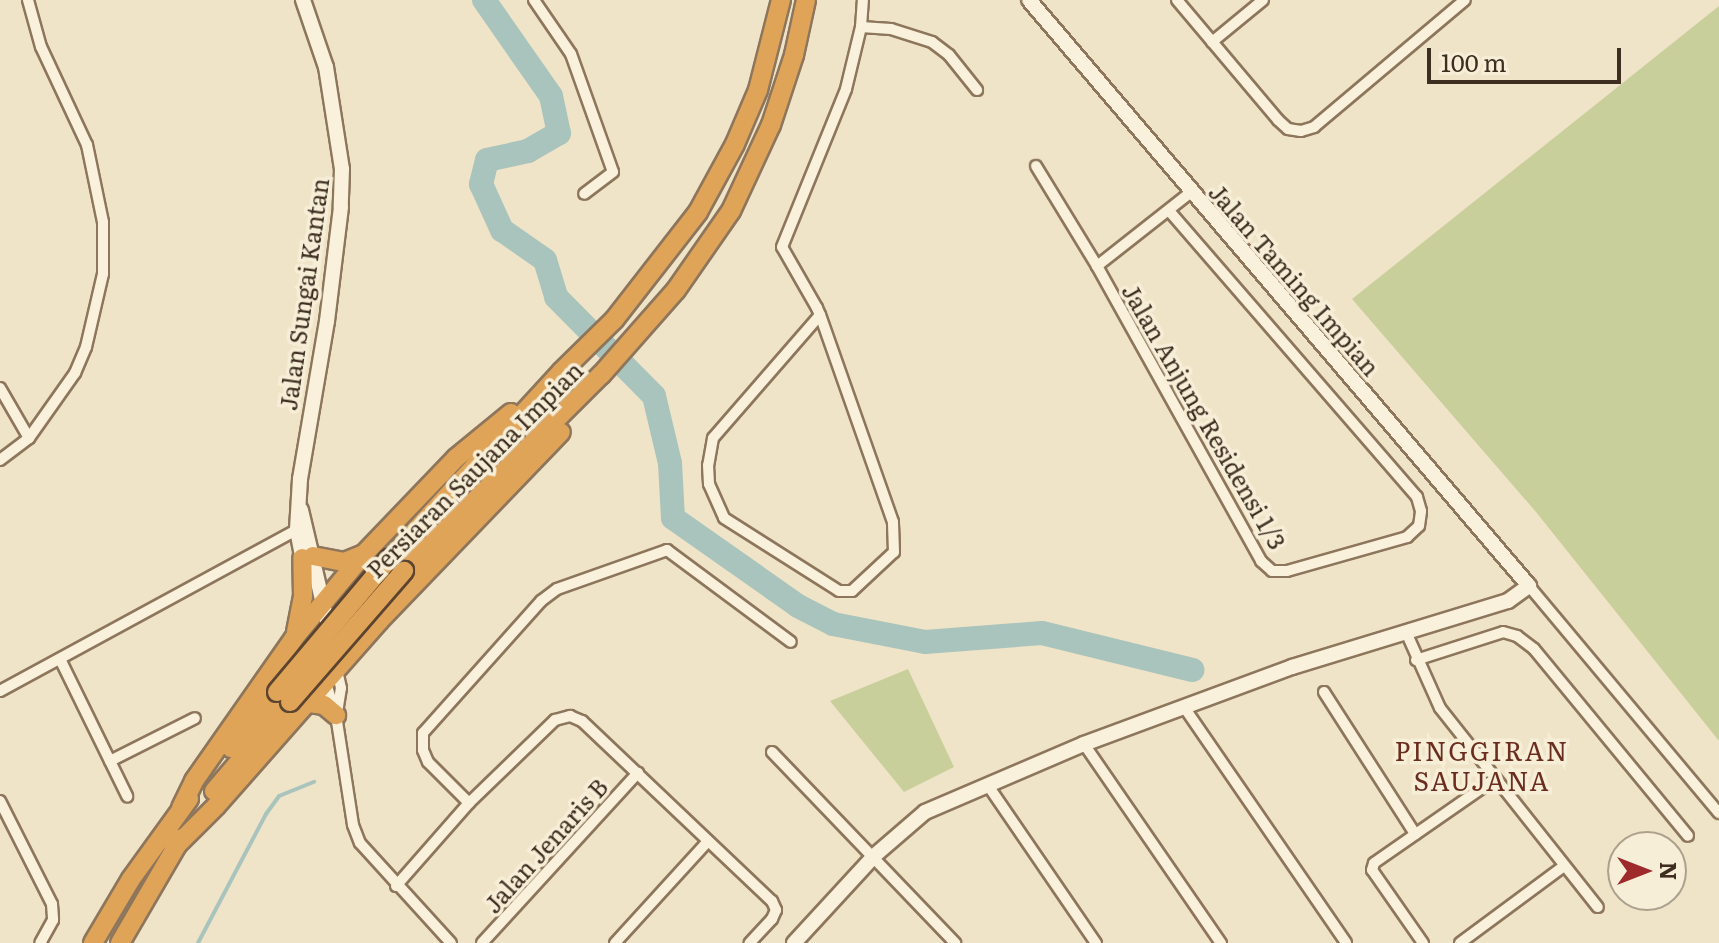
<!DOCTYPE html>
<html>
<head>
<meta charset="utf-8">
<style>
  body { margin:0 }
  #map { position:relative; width:1719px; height:943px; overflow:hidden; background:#f0e4c8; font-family:Literata,serif }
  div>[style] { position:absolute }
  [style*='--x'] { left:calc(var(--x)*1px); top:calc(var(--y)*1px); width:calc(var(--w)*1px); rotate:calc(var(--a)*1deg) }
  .green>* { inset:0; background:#c9cf9b }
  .stream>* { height:4px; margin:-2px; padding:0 2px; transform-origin:2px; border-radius:2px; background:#a9c4bc }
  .river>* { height:24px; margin:-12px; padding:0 12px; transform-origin:12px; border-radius:12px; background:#a9c4bc }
  .roads { filter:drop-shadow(2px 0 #8d765c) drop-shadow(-2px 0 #8d765c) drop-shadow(0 2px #8d765c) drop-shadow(0 -2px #8d765c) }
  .street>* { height:10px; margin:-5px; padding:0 5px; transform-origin:5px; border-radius:5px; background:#faf1dc }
  .secondary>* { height:14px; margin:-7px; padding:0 7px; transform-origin:7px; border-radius:7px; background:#faf1dc }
  .highway>* { height:18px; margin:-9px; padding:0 9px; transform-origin:9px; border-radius:9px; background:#e0a458 }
  .bridges { filter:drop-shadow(2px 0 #5b4430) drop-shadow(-2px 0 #5b4430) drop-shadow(0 2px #5b4430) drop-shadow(0 -2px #5b4430) }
  .highway-bridge>* { height:18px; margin:-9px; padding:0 9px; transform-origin:9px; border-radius:9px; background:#e0a458 }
  span { translate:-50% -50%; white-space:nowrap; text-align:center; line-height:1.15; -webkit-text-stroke:7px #f7eed8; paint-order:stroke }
  .street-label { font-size:24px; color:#3d2e20 }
  .neighbourhood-label { font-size:26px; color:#6b2e1e; letter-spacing:2px }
  .north { position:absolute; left:1607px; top:831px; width:80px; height:80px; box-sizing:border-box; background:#f7eed8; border:2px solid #ada18e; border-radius:50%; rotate:90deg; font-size:22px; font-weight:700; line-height:32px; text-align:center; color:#3d2e20 }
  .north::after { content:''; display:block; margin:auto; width:28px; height:36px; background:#9e2a2b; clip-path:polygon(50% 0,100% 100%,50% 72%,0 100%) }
  .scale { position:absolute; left:1427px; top:48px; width:194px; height:36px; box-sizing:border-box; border:4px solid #3d2e20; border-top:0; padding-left:10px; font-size:24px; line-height:28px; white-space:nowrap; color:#3d2e20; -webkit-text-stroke:6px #f7eed8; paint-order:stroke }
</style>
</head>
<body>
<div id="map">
  <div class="green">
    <div style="clip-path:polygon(1719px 6px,1719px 741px,1536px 512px,1352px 299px)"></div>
    <div style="clip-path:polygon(908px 669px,954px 767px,904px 792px,830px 701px)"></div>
  </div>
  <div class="stream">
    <div style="--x:198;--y:943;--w:146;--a:-62.2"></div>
    <div style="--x:266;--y:814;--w:22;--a:-54"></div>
    <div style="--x:279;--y:796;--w:38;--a:-22"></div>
  </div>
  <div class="river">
    <div style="--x:484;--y:0;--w:117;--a:55.1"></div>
    <div style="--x:551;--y:96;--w:38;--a:78"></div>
    <div style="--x:559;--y:133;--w:36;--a:150"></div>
    <div style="--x:528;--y:151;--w:42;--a:167.6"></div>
    <div style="--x:487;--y:160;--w:25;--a:104"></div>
    <div style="--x:481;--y:184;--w:51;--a:65.5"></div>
    <div style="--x:502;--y:230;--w:52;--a:34.9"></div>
    <div style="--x:545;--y:260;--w:39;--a:73"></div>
    <div style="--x:556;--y:297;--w:139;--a:45.3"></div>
    <div style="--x:654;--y:396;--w:69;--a:76.6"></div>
    <div style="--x:670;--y:463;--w:55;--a:86.9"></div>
    <div style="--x:673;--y:518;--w:153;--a:35.1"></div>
    <div style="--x:798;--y:606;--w:39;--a:27"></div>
    <div style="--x:833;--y:624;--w:94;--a:11.1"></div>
    <div style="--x:925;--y:642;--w:117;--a:-4.4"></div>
    <div style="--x:1042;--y:633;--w:155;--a:13.8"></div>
  </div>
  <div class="roads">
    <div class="street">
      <div style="--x:534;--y:0;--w:65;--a:55.6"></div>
      <div style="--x:571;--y:54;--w:125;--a:70.4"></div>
      <div style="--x:613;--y:172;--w:36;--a:143"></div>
      <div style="--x:1177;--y:0;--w:157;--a:49.9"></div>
      <div style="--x:1278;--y:120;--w:13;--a:42"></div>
      <div style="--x:1288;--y:129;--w:13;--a:9"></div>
      <div style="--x:1301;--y:131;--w:14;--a:-17"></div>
      <div style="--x:1314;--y:127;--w:197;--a:-40.1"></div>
      <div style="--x:861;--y:27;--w:30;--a:4"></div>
      <div style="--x:891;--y:29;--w:43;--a:17.6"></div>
      <div style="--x:932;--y:42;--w:21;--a:37"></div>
      <div style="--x:949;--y:55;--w:45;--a:51.3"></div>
      <div style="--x:1212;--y:42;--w:66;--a:-39.5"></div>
      <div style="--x:1036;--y:166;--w:117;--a:58.6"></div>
      <div style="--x:1097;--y:266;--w:338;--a:60.9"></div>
      <div style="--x:1261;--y:561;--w:15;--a:42"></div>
      <div style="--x:1272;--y:571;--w:15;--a:0"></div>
      <div style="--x:1287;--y:571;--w:125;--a:-15.8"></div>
      <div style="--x:1407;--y:537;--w:16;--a:-43"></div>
      <div style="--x:1419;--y:526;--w:15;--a:-82"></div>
      <div style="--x:1421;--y:511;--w:15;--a:-106"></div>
      <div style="--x:1417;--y:497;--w:379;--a:-130.9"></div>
      <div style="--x:1097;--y:266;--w:120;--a:-38.2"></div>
      <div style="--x:820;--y:315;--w:163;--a:131"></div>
      <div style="--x:713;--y:438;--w:27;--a:100"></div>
      <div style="--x:708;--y:465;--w:19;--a:87"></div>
      <div style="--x:709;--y:484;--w:37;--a:66"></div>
      <div style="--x:724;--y:518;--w:136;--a:32.4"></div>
      <div style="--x:839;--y:591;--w:13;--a:0"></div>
      <div style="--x:852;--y:591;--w:57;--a:-42.9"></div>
      <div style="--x:894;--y:552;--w:30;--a:-92"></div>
      <div style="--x:893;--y:522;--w:219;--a:-109.4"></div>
      <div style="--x:820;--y:315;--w:8;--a:-113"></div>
      <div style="--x:817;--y:308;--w:70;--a:-119.8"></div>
      <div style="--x:782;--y:247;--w:170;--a:-67.9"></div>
      <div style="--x:846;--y:89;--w:64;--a:-76.4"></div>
      <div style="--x:861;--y:27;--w:27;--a:-86"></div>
      <div style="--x:0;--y:388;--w:58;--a:59.9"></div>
      <div style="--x:0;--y:460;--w:36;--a:-37"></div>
      <div style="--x:29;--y:438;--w:80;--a:-54.7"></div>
      <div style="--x:75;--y:373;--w:28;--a:-67"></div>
      <div style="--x:86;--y:347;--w:75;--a:-76.9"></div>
      <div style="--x:103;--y:274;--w:52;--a:-90"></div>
      <div style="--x:103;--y:222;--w:79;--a:-101.7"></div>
      <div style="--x:87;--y:145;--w:108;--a:-115.1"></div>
      <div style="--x:41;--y:47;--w:49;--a:-105.5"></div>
      <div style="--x:1529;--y:586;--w:296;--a:50.1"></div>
      <div style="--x:1406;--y:632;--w:83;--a:65.9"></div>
      <div style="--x:1440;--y:708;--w:254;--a:51.6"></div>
      <div style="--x:60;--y:659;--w:153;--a:63.9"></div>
      <div style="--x:1416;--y:660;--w:91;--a:-17.8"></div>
      <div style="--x:1503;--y:632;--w:15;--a:16"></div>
      <div style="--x:1517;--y:636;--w:21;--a:37"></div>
      <div style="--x:1534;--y:649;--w:242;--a:50.5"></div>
      <div style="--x:326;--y:683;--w:34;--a:73"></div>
      <div style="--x:336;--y:715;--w:111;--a:81.2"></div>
      <div style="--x:353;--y:825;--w:19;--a:69"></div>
      <div style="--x:360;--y:843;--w:135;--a:47.7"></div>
      <div style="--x:0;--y:691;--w:338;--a:-28.5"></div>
      <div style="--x:1324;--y:692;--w:169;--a:57.3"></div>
      <div style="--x:1184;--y:707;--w:286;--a:55.5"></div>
      <div style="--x:337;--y:713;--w:25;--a:-81"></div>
      <div style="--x:341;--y:688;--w:18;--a:-103"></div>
      <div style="--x:1084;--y:744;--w:242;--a:55.5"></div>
      <div style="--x:772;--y:752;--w:265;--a:46.2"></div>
      <div style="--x:110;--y:761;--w:95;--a:-26.8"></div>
      <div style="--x:987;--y:784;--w:193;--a:55.6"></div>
      <div style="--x:0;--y:801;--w:115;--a:63.2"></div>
      <div style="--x:52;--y:904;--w:16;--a:86"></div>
      <div style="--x:53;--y:920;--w:26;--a:119"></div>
      <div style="--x:469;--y:803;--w:58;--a:-135"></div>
      <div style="--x:428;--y:762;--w:13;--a:-113"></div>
      <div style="--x:423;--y:750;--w:17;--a:-90"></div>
      <div style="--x:423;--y:733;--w:177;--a:-48.2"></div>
      <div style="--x:541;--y:601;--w:20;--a:-37"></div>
      <div style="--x:557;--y:589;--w:117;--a:-19.5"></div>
      <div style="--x:667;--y:550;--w:154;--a:36.6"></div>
      <div style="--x:396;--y:886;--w:111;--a:-48.7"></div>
      <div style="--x:469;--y:803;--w:120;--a:-44"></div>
      <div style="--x:555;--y:720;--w:16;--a:-15"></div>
      <div style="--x:570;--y:716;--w:13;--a:23"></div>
      <div style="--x:582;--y:721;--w:262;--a:43.5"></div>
      <div style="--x:772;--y:901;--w:10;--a:66"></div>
      <div style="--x:776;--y:910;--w:10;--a:114"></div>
      <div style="--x:772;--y:919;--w:33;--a:133"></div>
      <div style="--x:482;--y:943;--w:231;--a:-47.5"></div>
      <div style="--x:615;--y:943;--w:138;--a:-47.6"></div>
      <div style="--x:1423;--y:943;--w:89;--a:-124.9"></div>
      <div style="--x:1372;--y:870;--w:7;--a:-74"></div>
      <div style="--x:1374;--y:863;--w:147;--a:-34.8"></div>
      <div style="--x:1460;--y:943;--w:129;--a:-36.5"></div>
    </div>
    <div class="secondary">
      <div style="--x:303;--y:0;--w:71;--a:71.1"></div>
      <div style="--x:326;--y:67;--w:103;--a:81.1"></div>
      <div style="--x:342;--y:169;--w:38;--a:92"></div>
      <div style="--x:341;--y:207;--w:115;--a:97"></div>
      <div style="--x:327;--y:321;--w:160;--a:99.7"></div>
      <div style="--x:300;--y:479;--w:51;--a:93.4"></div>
      <div style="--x:297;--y:530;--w:37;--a:79"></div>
      <div style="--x:301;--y:510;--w:127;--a:76.8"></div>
      <div style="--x:794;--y:943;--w:118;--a:-47.4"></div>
      <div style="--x:874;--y:856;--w:67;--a:-40.8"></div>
      <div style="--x:925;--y:812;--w:173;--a:-23.2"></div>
      <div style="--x:1084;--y:744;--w:222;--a:-20.3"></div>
      <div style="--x:1292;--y:667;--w:226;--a:-17"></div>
      <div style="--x:1508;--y:601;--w:26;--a:-36"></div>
      <div style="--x:1529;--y:586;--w:770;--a:-130.47"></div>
    </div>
    <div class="highway">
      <div style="--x:313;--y:556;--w:32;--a:11"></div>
      <div style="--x:344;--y:562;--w:22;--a:-22"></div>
      <div style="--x:390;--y:558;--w:253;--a:-47.4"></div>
      <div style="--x:561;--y:372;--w:74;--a:-44.5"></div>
      <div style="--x:614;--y:320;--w:137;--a:-52.1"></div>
      <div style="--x:698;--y:212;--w:77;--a:-61.4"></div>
      <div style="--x:735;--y:144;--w:59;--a:-66.9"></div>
      <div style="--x:758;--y:90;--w:93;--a:-75.7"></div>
      <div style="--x:404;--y:571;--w:278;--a:-44.9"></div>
      <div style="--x:601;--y:375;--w:113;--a:-48.6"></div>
      <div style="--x:676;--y:290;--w:96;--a:-55.2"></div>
      <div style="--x:731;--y:211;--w:95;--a:-65.1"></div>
      <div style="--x:771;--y:125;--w:74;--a:-71.8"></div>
      <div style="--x:794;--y:55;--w:56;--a:-77.7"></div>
      <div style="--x:296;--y:632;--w:36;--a:-79"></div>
      <div style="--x:303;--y:597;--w:39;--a:-91"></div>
      <div style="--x:309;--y:703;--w:15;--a:8"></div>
      <div style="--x:324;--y:705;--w:16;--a:40"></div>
      <div style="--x:231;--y:748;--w:72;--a:-50.6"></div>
      <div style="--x:214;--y:791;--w:117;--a:-49.5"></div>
      <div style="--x:181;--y:808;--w:30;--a:-64"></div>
      <div style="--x:194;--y:781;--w:174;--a:-55"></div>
      <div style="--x:294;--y:638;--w:109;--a:-50.2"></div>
      <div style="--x:364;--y:554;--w:133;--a:-46.2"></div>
      <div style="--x:456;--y:458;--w:71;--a:-39.3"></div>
      <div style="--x:174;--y:848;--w:59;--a:-45"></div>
      <div style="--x:216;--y:806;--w:247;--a:-48.6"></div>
      <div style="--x:379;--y:621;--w:262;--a:-46.1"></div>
      <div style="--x:93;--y:943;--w:74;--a:-59.3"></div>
      <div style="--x:131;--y:879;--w:99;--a:-54.1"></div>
      <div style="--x:120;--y:943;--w:121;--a:-59.8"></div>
    </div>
  </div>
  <div class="bridges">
    <div class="highway-bridge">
      <div style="--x:277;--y:692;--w:175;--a:-49.9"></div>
      <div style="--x:290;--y:702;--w:174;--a:-49"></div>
    </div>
  </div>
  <div class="street-label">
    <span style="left:1295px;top:279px;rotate:49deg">Jalan Taming Impian</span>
    <span style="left:303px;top:294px;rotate:-82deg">Jalan Sungai Kantan</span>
    <span style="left:1205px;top:416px;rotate:60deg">Jalan Anjung Residensi 1/3</span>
    <span style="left:474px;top:469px;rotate:-45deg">Persiaran Saujana Impian</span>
    <span style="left:545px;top:845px;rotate:-48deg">Jalan Jenaris B</span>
  </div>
  <div class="neighbourhood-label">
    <span style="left:1482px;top:765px">PINGGIRAN<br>SAUJANA</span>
  </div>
  <div class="north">N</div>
  <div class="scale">100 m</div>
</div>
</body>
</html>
